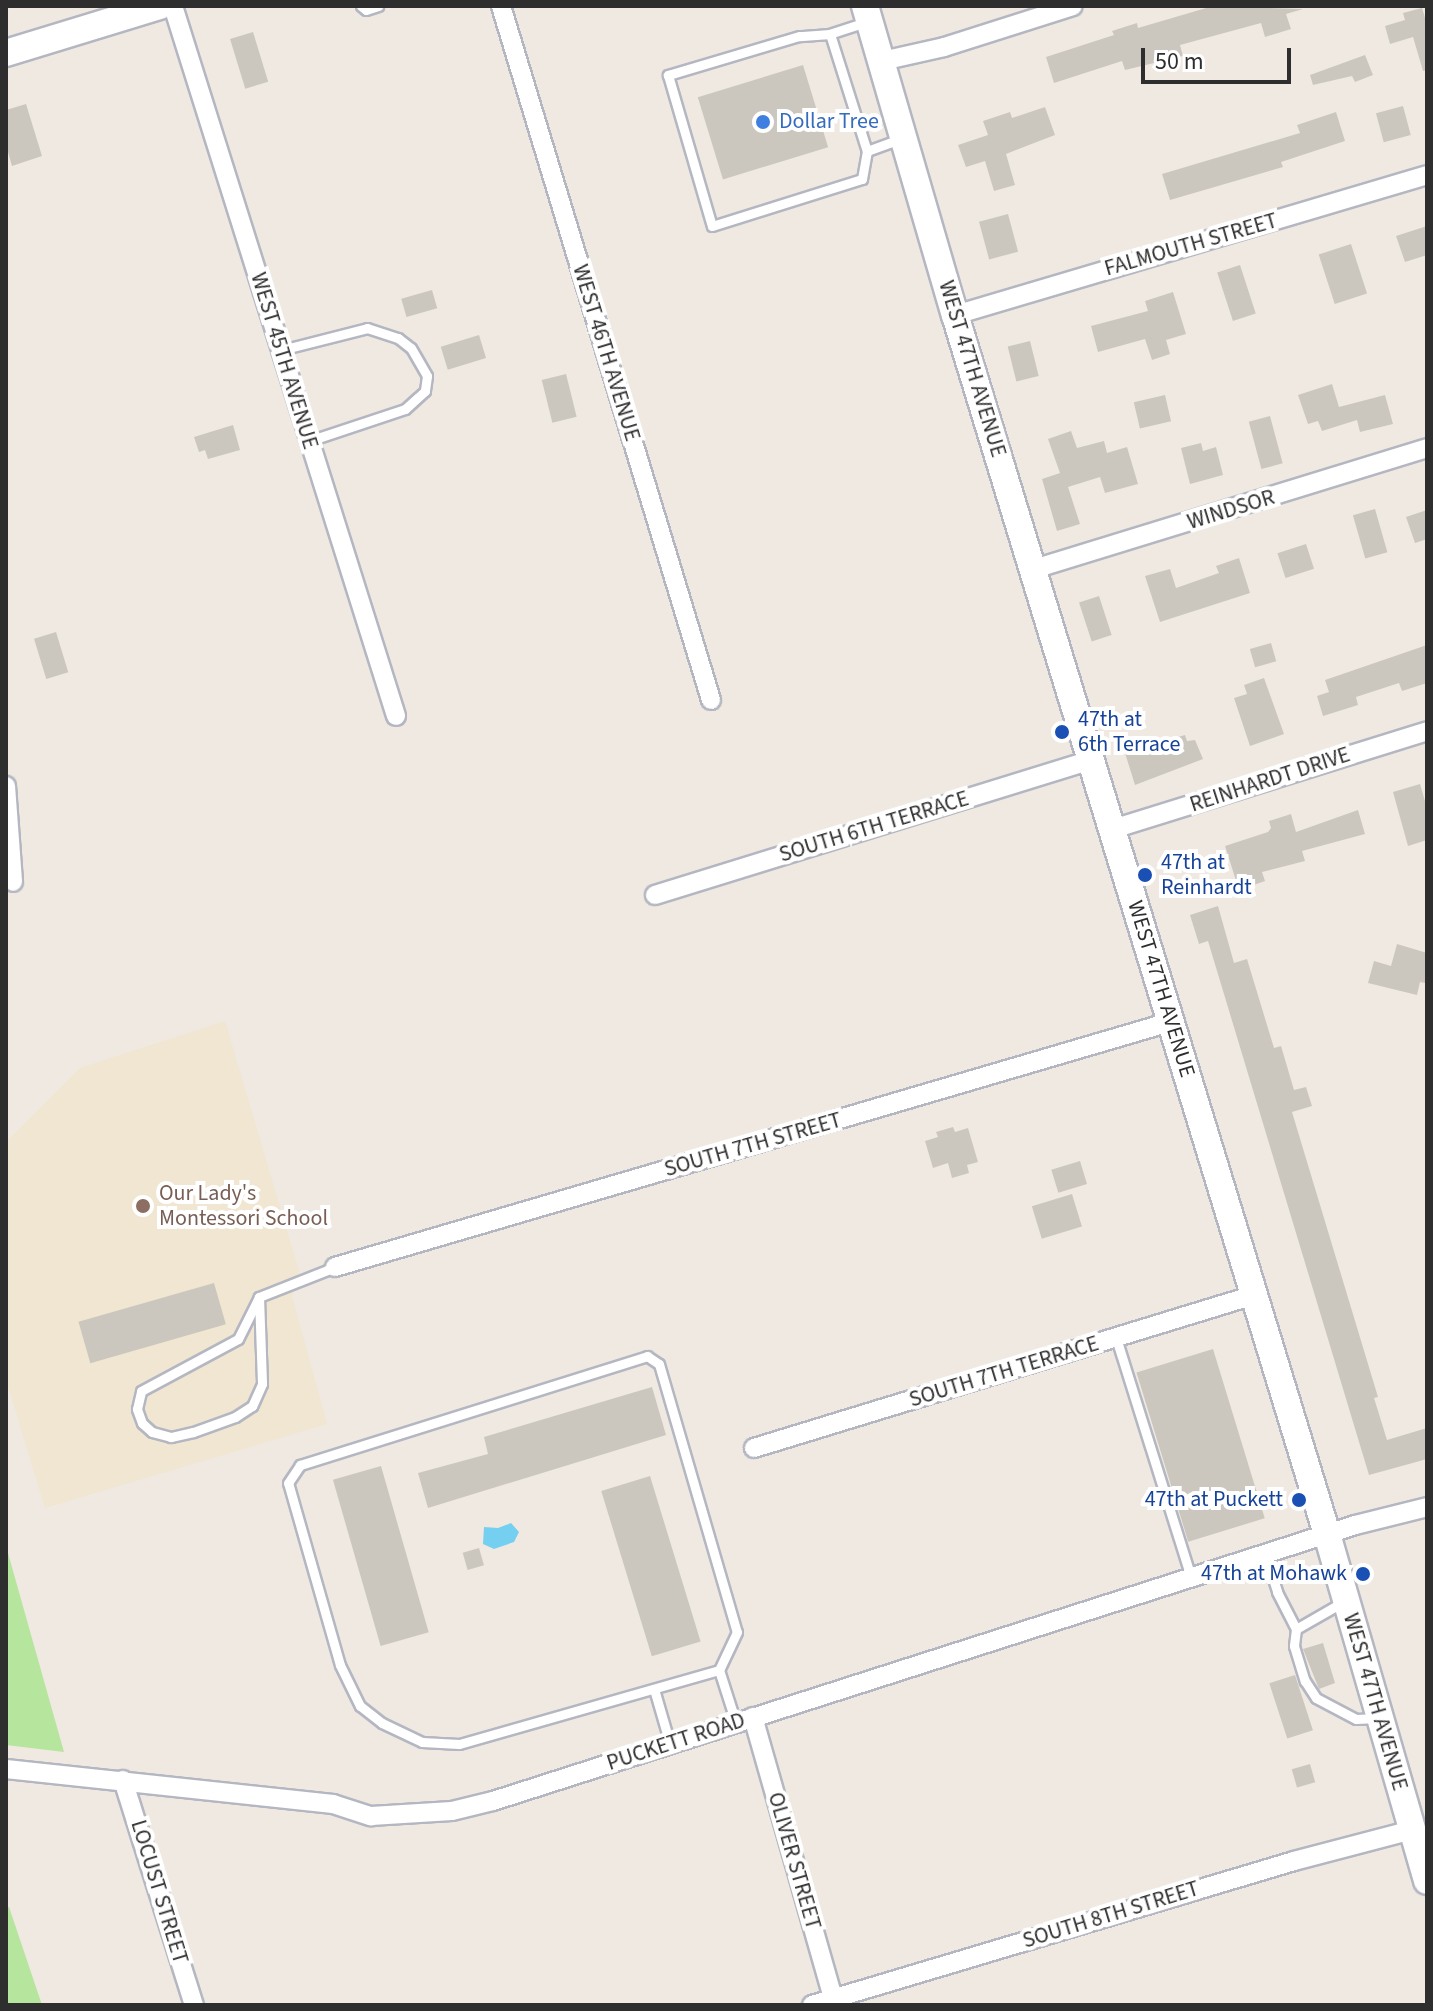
<!DOCTYPE html>
<html>
<head>
<meta charset="utf-8">
<style>
  body { margin:0 }
  #map { position:relative; width:1433px; height:2011px; overflow:hidden; background:#efe9e1; font-family:"Source Sans 3",sans-serif }
  div>[style] { position:absolute }
  [style*='--x'] { left:calc(var(--x)*1px); top:calc(var(--y)*1px); width:calc(var(--w)*1px); rotate:calc(var(--a)*1deg) }
  .education>* { inset:0; background:#f0e6d1 }
  .green>* { inset:0; background:#b6e59e }
  .water>* { inset:0; background:#75cff0 }
  .building>* { inset:0; background:#cbc7bf; transform-origin:0 0 }
  .roads { filter:drop-shadow(2px 0 #b4b7c1) drop-shadow(-2px 0 #b4b7c1) drop-shadow(0 2px #b4b7c1) drop-shadow(0 -2px #b4b7c1) }
  .lane>* { height:9px; margin:-4.5px; padding:0 4.5px; transform-origin:4.5px; border-radius:4.5px; background:#fff }
  .street>* { height:18px; margin:-9px; padding:0 9px; transform-origin:9px; border-radius:9px; background:#fff }
  .secondary>* { height:26px; margin:-13px; padding:0 13px; transform-origin:13px; border-radius:13px; background:#fff }
  .dots>* { width:22px; height:22px; translate:-50% -50%; box-sizing:border-box; border:4px solid #fff; border-radius:50% }
  span { translate:-50% -50%; white-space:nowrap; text-align:center; line-height:1.15; -webkit-text-stroke:8px #fff; paint-order:stroke }
  .shop-label { font-size:22px; color:#366cbe }
  .left { translate:0 -50%; text-align:left }
  .street-label { font-size:22px; color:#2e2e2e }
  .transit-label { font-size:22px; color:#164399 }
  .right { translate:-100% -50%; text-align:right }
  .education-label { font-size:22px; color:#785e54 }
  .frame { position:absolute; inset:0; border:8px solid #2e2e2e; pointer-events:none }
  .scale { position:absolute; left:1141px; top:48px; width:150px; height:36px; box-sizing:border-box; border:4px solid #2e2e2e; border-top:0; padding-left:10px; font-size:24px; line-height:28px; white-space:nowrap; color:#2e2e2e; -webkit-text-stroke:6px #fff; paint-order:stroke }
</style>
</head>
<body>
<div id="map">
  <div class="education">
    <div style="clip-path:polygon(225px 1021px,299px 1271px,292px 1296px,327px 1424px,45px 1508px,6px 1380px,6px 1142px,80px 1068px)"></div>
  </div>
  <div class="green">
    <div style="clip-path:polygon(6px 1546px,64px 1752px,6px 1745px)"></div>
    <div style="clip-path:polygon(9px 1907px,42px 2005px,6px 2005px,6px 1908px)"></div>
  </div>
  <div class="water">
    <div style="clip-path:polygon(511px 1523px,519px 1532px,514px 1542px,494px 1549px,483px 1544px,484px 1527px,498px 1528px)"></div>
  </div>
  <div class="building">
    <div style="clip-path:polygon(1213px 6px,1303px 9px,1286px 14px,1291px 29px,1265px 37px,1261px 23px,1180px 45px,1183px 56px,1125px 70px,1122px 61px,1054px 83px,1046px 57px,1114px 35px,1112px 31px,1137px 23px,1138px 28px)"></div>
    <div style="clip-path:polygon(1422px 8px,1427px 24px,1427px 70px,1423px 71px,1413px 37px,1390px 44px,1385px 26px,1405px 20px,1403px 13px)"></div>
    <div style="left:253px;top:32px;width:52px;height:24px;rotate:73deg"></div>
    <div style="clip-path:polygon(1365px 55px,1373px 75px,1355px 82px,1352px 76px,1313px 85px,1310px 75px)"></div>
    <div style="left:803px;top:65px;width:86px;height:110px;rotate:73deg"></div>
    <div style="clip-path:polygon(26px 104px,42px 156px,12px 166px,6px 145px,6px 110px)"></div>
    <div style="left:1403px;top:106px;width:30px;height:28px;rotate:75deg"></div>
    <div style="clip-path:polygon(1045px 107px,1055px 135px,1006px 154px,1015px 185px,994px 191px,985px 161px,966px 167px,958px 145px,988px 135px,983px 121px,1010px 112px,1012px 118px)"></div>
    <div style="clip-path:polygon(1336px 112px,1345px 141px,1281px 162px,1283px 167px,1170px 200px,1162px 174px,1300px 133px,1297px 125px)"></div>
    <div style="left:1008px;top:214px;width:39px;height:30px;rotate:75deg"></div>
    <div style="clip-path:polygon(1427px 226px,1427px 255px,1405px 262px,1396px 236px)"></div>
    <div style="left:1351px;top:244px;width:52px;height:34px;rotate:72deg"></div>
    <div style="left:1240px;top:265px;width:51px;height:24px;rotate:72deg"></div>
    <div style="left:432px;top:290px;width:19px;height:32px;rotate:74deg"></div>
    <div style="clip-path:polygon(1173px 292px,1186px 334px,1166px 340px,1170px 354px,1152px 360px,1145px 339px,1098px 352px,1091px 326px,1148px 311px,1145px 301px)"></div>
    <div style="left:479px;top:335px;width:24px;height:40px;rotate:73deg"></div>
    <div style="left:1030px;top:341px;width:36px;height:23px;rotate:76deg"></div>
    <div style="left:566px;top:374px;width:44px;height:25px;rotate:76deg"></div>
    <div style="clip-path:polygon(1332px 384px,1339px 407px,1385px 395px,1393px 424px,1360px 432px,1357px 420px,1322px 431px,1318px 421px,1308px 424px,1298px 395px)"></div>
    <div style="left:1165px;top:395px;width:27px;height:32px;rotate:77deg"></div>
    <div style="left:1270px;top:416px;width:49px;height:22px;rotate:75deg"></div>
    <div style="clip-path:polygon(233px 425px,240px 450px,208px 459px,205px 450px,199px 452px,194px 437px)"></div>
    <div style="clip-path:polygon(1071px 431px,1077px 448px,1104px 441px,1107px 453px,1127px 447px,1138px 484px,1105px 493px,1100px 477px,1068px 487px,1080px 524px,1057px 531px,1042px 479px,1060px 473px,1048px 439px)"></div>
    <div style="clip-path:polygon(1201px 443px,1203px 451px,1216px 447px,1223px 475px,1190px 484px,1181px 448px)"></div>
    <div style="left:1375px;top:509px;width:45px;height:23px;rotate:74deg"></div>
    <div style="clip-path:polygon(1427px 510px,1427px 539px,1415px 543px,1406px 517px)"></div>
    <div style="left:1306px;top:544px;width:26px;height:30px;rotate:72deg"></div>
    <div style="clip-path:polygon(1239px 558px,1250px 593px,1160px 622px,1145px 576px,1170px 569px,1176px 588px,1219px 573px,1216px 566px)"></div>
    <div style="left:1099px;top:596px;width:41px;height:21px;rotate:72deg"></div>
    <div style="left:56px;top:632px;width:42px;height:23px;rotate:73deg"></div>
    <div style="left:1271px;top:643px;width:19px;height:22px;rotate:74deg"></div>
    <div style="clip-path:polygon(1427px 645px,1427px 683px,1402px 691px,1399px 683px,1356px 697px,1358px 705px,1323px 716px,1317px 696px,1329px 692px,1325px 680px)"></div>
    <div style="clip-path:polygon(1264px 678px,1284px 734px,1250px 746px,1234px 698px,1247px 694px,1244px 685px)"></div>
    <div style="clip-path:polygon(1185px 735px,1187px 741px,1195px 740px,1203px 759px,1135px 785px,1125px 753px)"></div>
    <div style="clip-path:polygon(1420px 784px,1427px 808px,1427px 840px,1408px 846px,1393px 792px)"></div>
    <div style="clip-path:polygon(1358px 810px,1365px 834px,1302px 851px,1305px 861px,1262px 872px,1265px 881px,1239px 890px,1225px 846px,1268px 832px,1271px 828px,1269px 821px,1291px 814px,1296px 832px)"></div>
    <div style="clip-path:polygon(1218px 906px,1234px 963px,1247px 959px,1274px 1048px,1281px 1046px,1294px 1090px,1306px 1087px,1312px 1106px,1292px 1112px,1378px 1397px,1374px 1398px,1387px 1440px,1427px 1428px,1427px 1459px,1369px 1475px,1208px 941px,1199px 944px,1190px 915px)"></div>
    <div style="clip-path:polygon(1397px 944px,1427px 953px,1425px 983px,1420px 982px,1417px 995px,1368px 983px,1374px 961px,1391px 966px)"></div>
    <div style="clip-path:polygon(953px 1127px,955px 1132px,968px 1128px,978px 1162px,967px 1165px,969px 1173px,952px 1178px,948px 1163px,933px 1168px,925px 1141px,938px 1137px,936px 1132px)"></div>
    <div style="left:1080px;top:1161px;width:24px;height:30px;rotate:73deg"></div>
    <div style="left:1072px;top:1194px;width:34px;height:42px;rotate:73deg"></div>
    <div style="left:214px;top:1283px;width:43px;height:141px;rotate:74deg"></div>
    <div style="left:1213px;top:1349px;width:177px;height:80px;rotate:73deg"></div>
    <div style="clip-path:polygon(652px 1387px,666px 1435px,428px 1508px,418px 1473px,488px 1454px,484px 1437px)"></div>
    <div style="left:381px;top:1466px;width:173px;height:50px;rotate:74deg"></div>
    <div style="left:650px;top:1476px;width:173px;height:51px;rotate:73deg"></div>
    <div style="left:479px;top:1548px;width:18px;height:17px;rotate:74deg"></div>
    <div style="clip-path:polygon(1323px 1643px,1335px 1683px,1319px 1689px,1303px 1649px)"></div>
    <div style="left:1295px;top:1675px;width:58px;height:27px;rotate:72deg"></div>
    <div style="left:1310px;top:1764px;width:19px;height:19px;rotate:74deg"></div>
  </div>
  <div class="roads">
    <div class="lane">
      <div style="--x:361;--y:6;--w:6;--a:39"></div>
      <div style="--x:366;--y:10;--w:13;--a:-18"></div>
      <div style="--x:866;--y:22;--w:38;--a:162"></div>
      <div style="--x:830;--y:34;--w:31;--a:176"></div>
      <div style="--x:799;--y:36;--w:137;--a:163.4"></div>
      <div style="--x:668;--y:75;--w:157;--a:73.8"></div>
      <div style="--x:712;--y:226;--w:157;--a:-17.4"></div>
      <div style="--x:862;--y:179;--w:28;--a:-80"></div>
      <div style="--x:867;--y:151;--w:35;--a:-20"></div>
      <div style="--x:830;--y:34;--w:123;--a:72.5"></div>
      <div style="--x:281;--y:350;--w:89;--a:-14.3"></div>
      <div style="--x:367;--y:328;--w:33;--a:18"></div>
      <div style="--x:398;--y:338;--w:16;--a:38"></div>
      <div style="--x:411;--y:348;--w:32;--a:60"></div>
      <div style="--x:427;--y:376;--w:15;--a:98"></div>
      <div style="--x:425;--y:391;--w:27;--a:138"></div>
      <div style="--x:405;--y:409;--w:101;--a:161.6"></div>
      <div style="--x:259;--y:1297;--w:87;--a:88"></div>
      <div style="--x:262;--y:1384;--w:24;--a:114"></div>
      <div style="--x:252;--y:1406;--w:20;--a:147"></div>
      <div style="--x:235;--y:1417;--w:45;--a:160.3"></div>
      <div style="--x:193;--y:1432;--w:23;--a:167"></div>
      <div style="--x:171;--y:1437;--w:20;--a:-165"></div>
      <div style="--x:152;--y:1432;--w:13;--a:-138"></div>
      <div style="--x:142;--y:1423;--w:15;--a:-110"></div>
      <div style="--x:137;--y:1409;--w:18;--a:-77"></div>
      <div style="--x:141;--y:1391;--w:110;--a:-28.2"></div>
      <div style="--x:238;--y:1339;--w:47;--a:-63.4"></div>
      <div style="--x:259;--y:1297;--w:82;--a:-21.5"></div>
      <div style="--x:1116;--y:1338;--w:251;--a:72.6"></div>
      <div style="--x:647;--y:1356;--w:14;--a:34"></div>
      <div style="--x:659;--y:1364;--w:279;--a:73.8"></div>
      <div style="--x:737;--y:1632;--w:42;--a:115.3"></div>
      <div style="--x:719;--y:1670;--w:270;--a:164.1"></div>
      <div style="--x:459;--y:1744;--w:37;--a:-177"></div>
      <div style="--x:422;--y:1742;--w:44;--a:-154.6"></div>
      <div style="--x:382;--y:1723;--w:28;--a:-142"></div>
      <div style="--x:360;--y:1706;--w:46;--a:-116"></div>
      <div style="--x:340;--y:1665;--w:189;--a:-105.9"></div>
      <div style="--x:288;--y:1483;--w:22;--a:-56"></div>
      <div style="--x:300;--y:1465;--w:364;--a:-17.4"></div>
      <div style="--x:1265;--y:1554;--w:40;--a:72"></div>
      <div style="--x:1277;--y:1592;--w:42;--a:62.8"></div>
      <div style="--x:1343;--y:1602;--w:54;--a:150.1"></div>
      <div style="--x:1296;--y:1629;--w:17;--a:97"></div>
      <div style="--x:1294;--y:1646;--w:37;--a:73"></div>
      <div style="--x:1305;--y:1681;--w:20;--a:57"></div>
      <div style="--x:1316;--y:1698;--w:45;--a:27.7"></div>
      <div style="--x:1356;--y:1719;--w:21;--a:-3"></div>
      <div style="--x:719;--y:1670;--w:56;--a:72.2"></div>
      <div style="--x:654;--y:1689;--w:57;--a:73.8"></div>
    </div>
    <div class="street">
      <div style="--x:173;--y:6;--w:744;--a:72.56"></div>
      <div style="--x:501;--y:6;--w:725;--a:73.16"></div>
      <div style="--x:882;--y:61;--w:64;--a:-12.7"></div>
      <div style="--x:944;--y:47;--w:135;--a:-17.6"></div>
      <div style="--x:955;--y:315;--w:492;--a:-16.5"></div>
      <div style="--x:1034;--y:569;--w:411;--a:-17.1"></div>
      <div style="--x:6;--y:786;--w:96;--a:85.8"></div>
      <div style="--x:1113;--y:829;--w:329;--a:-17.3"></div>
      <div style="--x:655;--y:895;--w:459;--a:-17.2"></div>
      <div style="--x:335;--y:1267;--w:870;--a:-16.35"></div>
      <div style="--x:754;--y:1448;--w:523;--a:-17.01"></div>
      <div style="--x:753;--y:1717;--w:299;--a:74.1"></div>
      <div style="--x:6;--y:1769;--w:329;--a:6.1"></div>
      <div style="--x:333;--y:1804;--w:40;--a:18"></div>
      <div style="--x:371;--y:1816;--w:81;--a:-3.5"></div>
      <div style="--x:452;--y:1811;--w:42;--a:-13.7"></div>
      <div style="--x:493;--y:1801;--w:905;--a:-17.75"></div>
      <div style="--x:1355;--y:1525;--w:74;--a:-14"></div>
      <div style="--x:123;--y:1780;--w:236;--a:72.5"></div>
      <div style="--x:812;--y:2005;--w:503;--a:-16.63"></div>
      <div style="--x:1294;--y:1861;--w:122;--a:-14.7"></div>
    </div>
    <div class="secondary">
      <div style="--x:865;--y:6;--w:322;--a:73.8"></div>
      <div style="--x:955;--y:315;--w:1274;--a:73.03"></div>
      <div style="--x:1327;--y:1534;--w:361;--a:73.9"></div>
      <div style="--x:6;--y:53;--w:161;--a:-17"></div>
    </div>
  </div>
  <div class="dots">
    <div style="left:763px;top:122px;background:#3f7fe0"></div>
    <div style="left:1062px;top:732px;background:#1a4fb4"></div>
    <div style="left:1145px;top:875px;background:#1a4fb4"></div>
    <div style="left:143px;top:1206px;background:#8d6e63"></div>
    <div style="left:1299px;top:1500px;background:#1a4fb4"></div>
    <div style="left:1363px;top:1574px;background:#1a4fb4"></div>
  </div>
  <div class="shop-label">
    <span class="left" style="left:779px;top:122px">Dollar Tree</span>
  </div>
  <div class="street-label">
    <span style="left:1191px;top:245px;rotate:-16deg">FALMOUTH STREET</span>
    <span style="left:606px;top:353px;rotate:73deg">WEST 46TH AVENUE</span>
    <span style="left:284px;top:361px;rotate:73deg">WEST 45TH AVENUE</span>
    <span style="left:972px;top:369px;rotate:73deg">WEST 47TH AVENUE</span>
    <span style="left:1231px;top:510px;rotate:-17deg">WINDSOR</span>
    <span style="left:1270px;top:780px;rotate:-18deg">REINHARDT DRIVE</span>
    <span style="left:874px;top:827px;rotate:-17deg">SOUTH 6TH TERRACE</span>
    <span style="left:1161px;top:989px;rotate:73deg">WEST 47TH AVENUE</span>
    <span style="left:753px;top:1145px;rotate:-16deg">SOUTH 7TH STREET</span>
    <span style="left:1004px;top:1372px;rotate:-17deg">SOUTH 7TH TERRACE</span>
    <span style="left:1375px;top:1702px;rotate:74deg">WEST 47TH AVENUE</span>
    <span style="left:676px;top:1742px;rotate:-18deg">PUCKETT ROAD</span>
    <span style="left:794px;top:1861px;rotate:74deg">OLIVER STREET</span>
    <span style="left:159px;top:1892px;rotate:73deg">LOCUST STREET</span>
    <span style="left:1111px;top:1915px;rotate:-17deg">SOUTH 8TH STREET</span>
  </div>
  <div class="transit-label">
    <span class="left" style="left:1078px;top:732px">47th at<br>6th Terrace</span>
    <span class="left" style="left:1161px;top:875px">47th at<br>Reinhardt</span>
    <span class="right" style="left:1283px;top:1500px">47th at Puckett</span>
    <span class="right" style="left:1347px;top:1574px">47th at Mohawk</span>
  </div>
  <div class="education-label">
    <span class="left" style="left:159px;top:1206px">Our Lady's<br>Montessori School</span>
  </div>
  <div class="frame"></div>
  <div class="scale">50 m</div>
</div>
</body>
</html>
